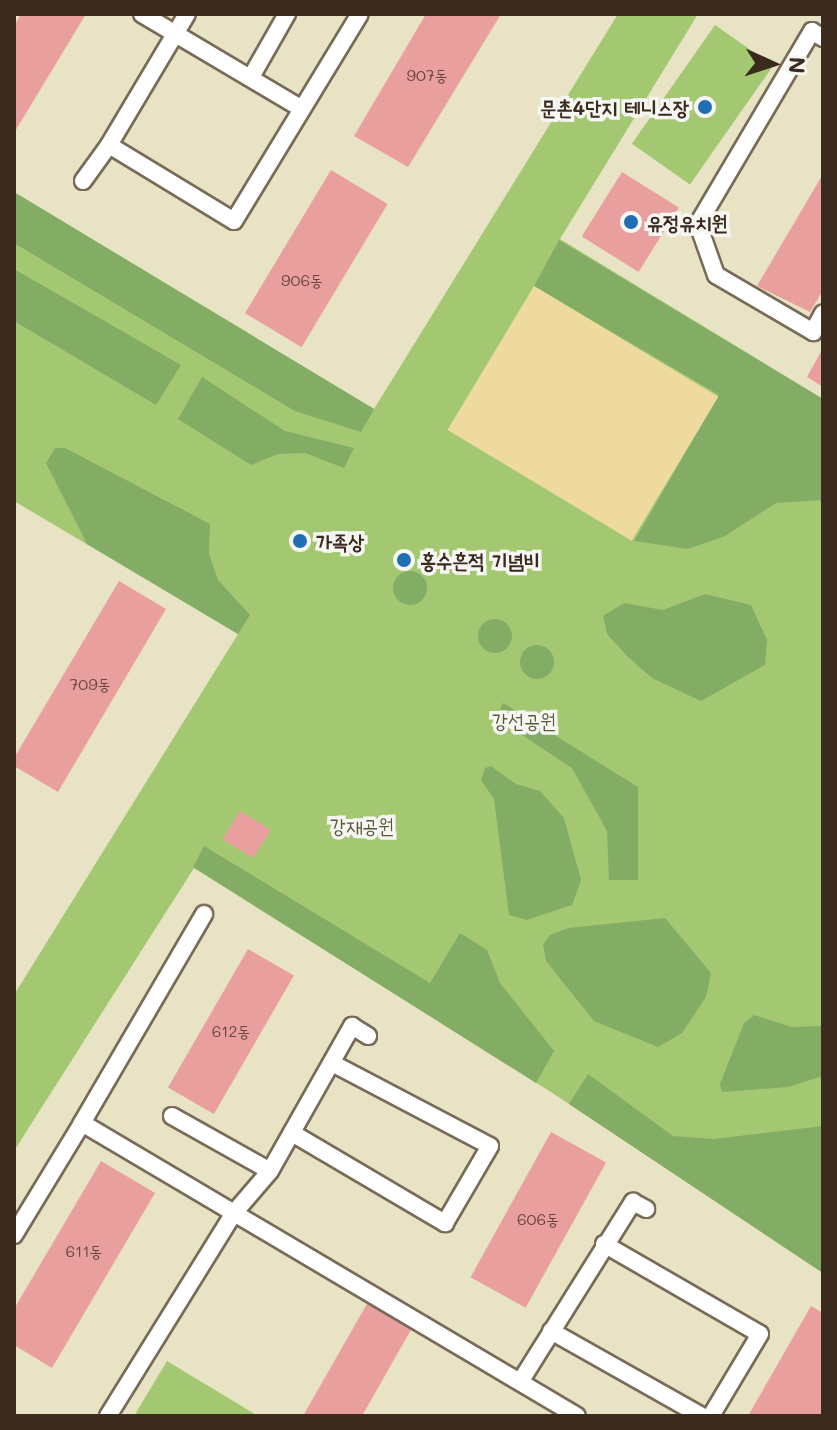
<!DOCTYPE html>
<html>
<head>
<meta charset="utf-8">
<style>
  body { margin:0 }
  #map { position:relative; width:837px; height:1430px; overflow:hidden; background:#e8e3c4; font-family:Mali,"Poor Story",sans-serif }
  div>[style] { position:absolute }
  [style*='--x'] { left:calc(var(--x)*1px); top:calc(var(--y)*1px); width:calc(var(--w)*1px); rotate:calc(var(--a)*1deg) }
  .green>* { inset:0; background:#a4c872; transform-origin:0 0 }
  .forest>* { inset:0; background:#83ac64 }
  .round { border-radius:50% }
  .sand>* { inset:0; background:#eeda9e; transform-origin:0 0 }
  .building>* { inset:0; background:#e99f9e; transform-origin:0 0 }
  .roads { filter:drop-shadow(2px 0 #786b58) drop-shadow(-2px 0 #786b58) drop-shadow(0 2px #786b58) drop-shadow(0 -2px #786b58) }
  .service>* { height:16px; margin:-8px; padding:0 8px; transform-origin:8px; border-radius:8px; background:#fff }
  .dots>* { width:22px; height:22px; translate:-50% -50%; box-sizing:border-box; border:4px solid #f6f6f2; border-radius:50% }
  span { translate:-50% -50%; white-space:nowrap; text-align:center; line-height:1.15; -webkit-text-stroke:7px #f6f6f2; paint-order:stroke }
  .number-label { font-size:16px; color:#66473e }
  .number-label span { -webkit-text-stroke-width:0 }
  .poi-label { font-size:20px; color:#3b2a1e; font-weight:700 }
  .right { translate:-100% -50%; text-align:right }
  .left { translate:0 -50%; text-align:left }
  .park-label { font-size:20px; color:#5a5937 }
  .frame { position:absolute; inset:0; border:16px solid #3b2a1e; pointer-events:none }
  .north { position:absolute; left:733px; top:24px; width:80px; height:80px; -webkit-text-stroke:6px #f6f6f2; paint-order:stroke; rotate:93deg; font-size:22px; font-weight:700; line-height:32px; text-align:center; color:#3b2a1e }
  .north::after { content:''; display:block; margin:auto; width:28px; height:36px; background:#3b2a1e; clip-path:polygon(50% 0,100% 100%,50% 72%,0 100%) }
</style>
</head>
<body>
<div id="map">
  <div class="green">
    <div style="clip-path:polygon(618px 14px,698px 14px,560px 239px,823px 399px,823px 1273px,554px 1094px,194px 868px,14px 1151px,14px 995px,238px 634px,14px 501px,14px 192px,374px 409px)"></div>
    <div style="left:715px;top:25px;width:71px;height:145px;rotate:35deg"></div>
    <div style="clip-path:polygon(167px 1361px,258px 1416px,134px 1416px)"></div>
  </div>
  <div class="forest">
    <div style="clip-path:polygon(14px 192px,374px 409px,361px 432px,295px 411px,14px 243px)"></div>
    <div style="clip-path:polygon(559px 240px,823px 399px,823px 500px,776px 503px,725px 536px,688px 549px,634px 541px,719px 395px,534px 286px)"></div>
    <div style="clip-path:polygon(14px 269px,181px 365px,156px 405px,14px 321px)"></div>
    <div style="clip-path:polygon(202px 377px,285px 431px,354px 448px,344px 468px,305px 453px,278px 454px,251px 465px,178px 419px)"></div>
    <div style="clip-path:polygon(55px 448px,65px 448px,210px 524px,209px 554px,218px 580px,250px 615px,238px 634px,87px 544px,46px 463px)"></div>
    <div class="round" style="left:393px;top:571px;width:34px;height:34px"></div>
    <div style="clip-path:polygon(705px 594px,751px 605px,767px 640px,765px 665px,701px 701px,652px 678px,627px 656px,607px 634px,603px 616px,624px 603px,663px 610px)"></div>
    <div class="round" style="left:478px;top:619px;width:34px;height:34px"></div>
    <div class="round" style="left:520px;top:645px;width:34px;height:34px"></div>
    <div style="clip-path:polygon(503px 703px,638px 787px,638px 880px,609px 880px,607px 831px,572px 768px,510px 727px,500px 709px)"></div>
    <div style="clip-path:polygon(491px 766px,516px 784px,540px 791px,564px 818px,581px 880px,572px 905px,527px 920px,509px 915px,494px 799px,481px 780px,485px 768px)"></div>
    <div style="clip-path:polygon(204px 846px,430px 983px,460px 933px,487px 950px,500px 983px,554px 1051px,536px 1083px,193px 867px)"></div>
    <div style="clip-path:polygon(665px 918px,711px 973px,706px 997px,682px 1033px,658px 1047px,594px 1021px,546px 961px,543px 944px,550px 935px,568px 928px)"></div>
    <div style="clip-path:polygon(754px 1015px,792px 1027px,823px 1026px,823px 1076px,788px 1087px,722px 1092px,720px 1084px,744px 1023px)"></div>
    <div style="clip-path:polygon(588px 1074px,673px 1136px,714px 1139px,823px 1126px,823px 1273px,569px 1104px)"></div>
  </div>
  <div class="sand">
    <div style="left:534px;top:286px;width:215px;height:168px;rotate:31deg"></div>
  </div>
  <div class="building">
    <div style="clip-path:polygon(21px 14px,86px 14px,14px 133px,14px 26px)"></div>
    <div style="clip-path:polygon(426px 14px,501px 14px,408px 167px,354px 136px)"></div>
    <div style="left:331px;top:170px;width:66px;height:167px;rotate:31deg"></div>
    <div style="left:622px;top:172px;width:67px;height:76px;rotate:32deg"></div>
    <div style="clip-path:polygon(823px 174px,823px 290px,810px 312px,757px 286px)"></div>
    <div style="clip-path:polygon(823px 348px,823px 387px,807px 377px)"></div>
    <div style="clip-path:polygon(119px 581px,166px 609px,58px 792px,14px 766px,14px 758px)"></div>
    <div style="left:240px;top:811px;width:36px;height:33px;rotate:32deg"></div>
    <div style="left:248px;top:949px;width:53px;height:160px;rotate:30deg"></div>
    <div style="left:551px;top:1132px;width:63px;height:166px;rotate:29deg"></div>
    <div style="clip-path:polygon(101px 1161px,155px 1193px,52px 1368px,14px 1345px,14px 1309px)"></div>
    <div style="clip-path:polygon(368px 1302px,412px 1328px,362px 1416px,303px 1416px)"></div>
    <div style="clip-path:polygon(811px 1306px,823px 1313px,823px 1416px,748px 1416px)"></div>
  </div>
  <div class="roads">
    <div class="service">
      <div style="--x:142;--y:14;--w:186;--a:30.7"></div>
      <div style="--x:187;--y:14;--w:152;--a:120.8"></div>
      <div style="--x:109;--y:145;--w:146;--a:31.3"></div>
      <div style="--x:234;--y:221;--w:242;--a:-58.7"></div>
      <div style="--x:823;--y:38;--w:13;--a:-148"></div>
      <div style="--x:812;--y:31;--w:224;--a:120.6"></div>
      <div style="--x:698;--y:224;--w:54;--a:70.6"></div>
      <div style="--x:716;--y:275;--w:113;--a:30.4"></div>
      <div style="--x:813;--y:332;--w:21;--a:-62"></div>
      <div style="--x:251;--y:77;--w:73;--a:-60.3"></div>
      <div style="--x:83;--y:181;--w:44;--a:-54.2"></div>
      <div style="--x:172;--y:1116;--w:112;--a:29.3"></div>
      <div style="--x:82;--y:1123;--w:242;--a:-59.7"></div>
      <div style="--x:292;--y:1133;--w:178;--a:30.5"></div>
      <div style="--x:445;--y:1223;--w:89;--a:-59.7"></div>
      <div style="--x:490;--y:1146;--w:178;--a:-152.3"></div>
      <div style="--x:14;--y:1235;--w:131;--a:-58.7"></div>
      <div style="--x:82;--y:1123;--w:575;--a:30.62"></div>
      <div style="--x:604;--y:1244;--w:180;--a:30"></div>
      <div style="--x:760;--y:1334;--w:96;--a:120.9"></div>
      <div style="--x:551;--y:1331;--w:173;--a:29.4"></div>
      <div style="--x:520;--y:1382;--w:213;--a:-57.9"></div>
      <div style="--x:633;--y:1202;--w:15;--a:28"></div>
      <div style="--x:108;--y:1416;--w:239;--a:-58.2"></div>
      <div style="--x:234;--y:1213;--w:55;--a:-49.4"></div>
      <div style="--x:270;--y:1171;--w:167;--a:-60.5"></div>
      <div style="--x:352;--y:1026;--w:19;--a:32"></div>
    </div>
  </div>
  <div class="dots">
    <div style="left:705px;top:107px;background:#1f6fb2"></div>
    <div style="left:631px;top:222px;background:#1f6fb2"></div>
    <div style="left:300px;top:541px;background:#1f6fb2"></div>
    <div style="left:404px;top:560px;background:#1f6fb2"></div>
  </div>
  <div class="number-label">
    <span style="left:427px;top:75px">907동</span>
    <span style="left:302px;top:280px">906동</span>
    <span style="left:90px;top:684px">709동</span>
    <span style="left:231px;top:1031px">612동</span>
    <span style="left:538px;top:1219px">606동</span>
    <span style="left:84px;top:1251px">611동</span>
  </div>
  <div class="poi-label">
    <span class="right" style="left:689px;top:107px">문촌4단지 테니스장</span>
    <span class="left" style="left:647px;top:222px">유정유치원</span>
    <span class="left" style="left:316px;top:541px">가족상</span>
    <span class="left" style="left:420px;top:560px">홍수흔적 기념비</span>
  </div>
  <div class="park-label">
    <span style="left:524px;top:720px">강선공원</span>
    <span style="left:362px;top:825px">강재공원</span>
  </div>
  <div class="frame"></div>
  <div class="north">N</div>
</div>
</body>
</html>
